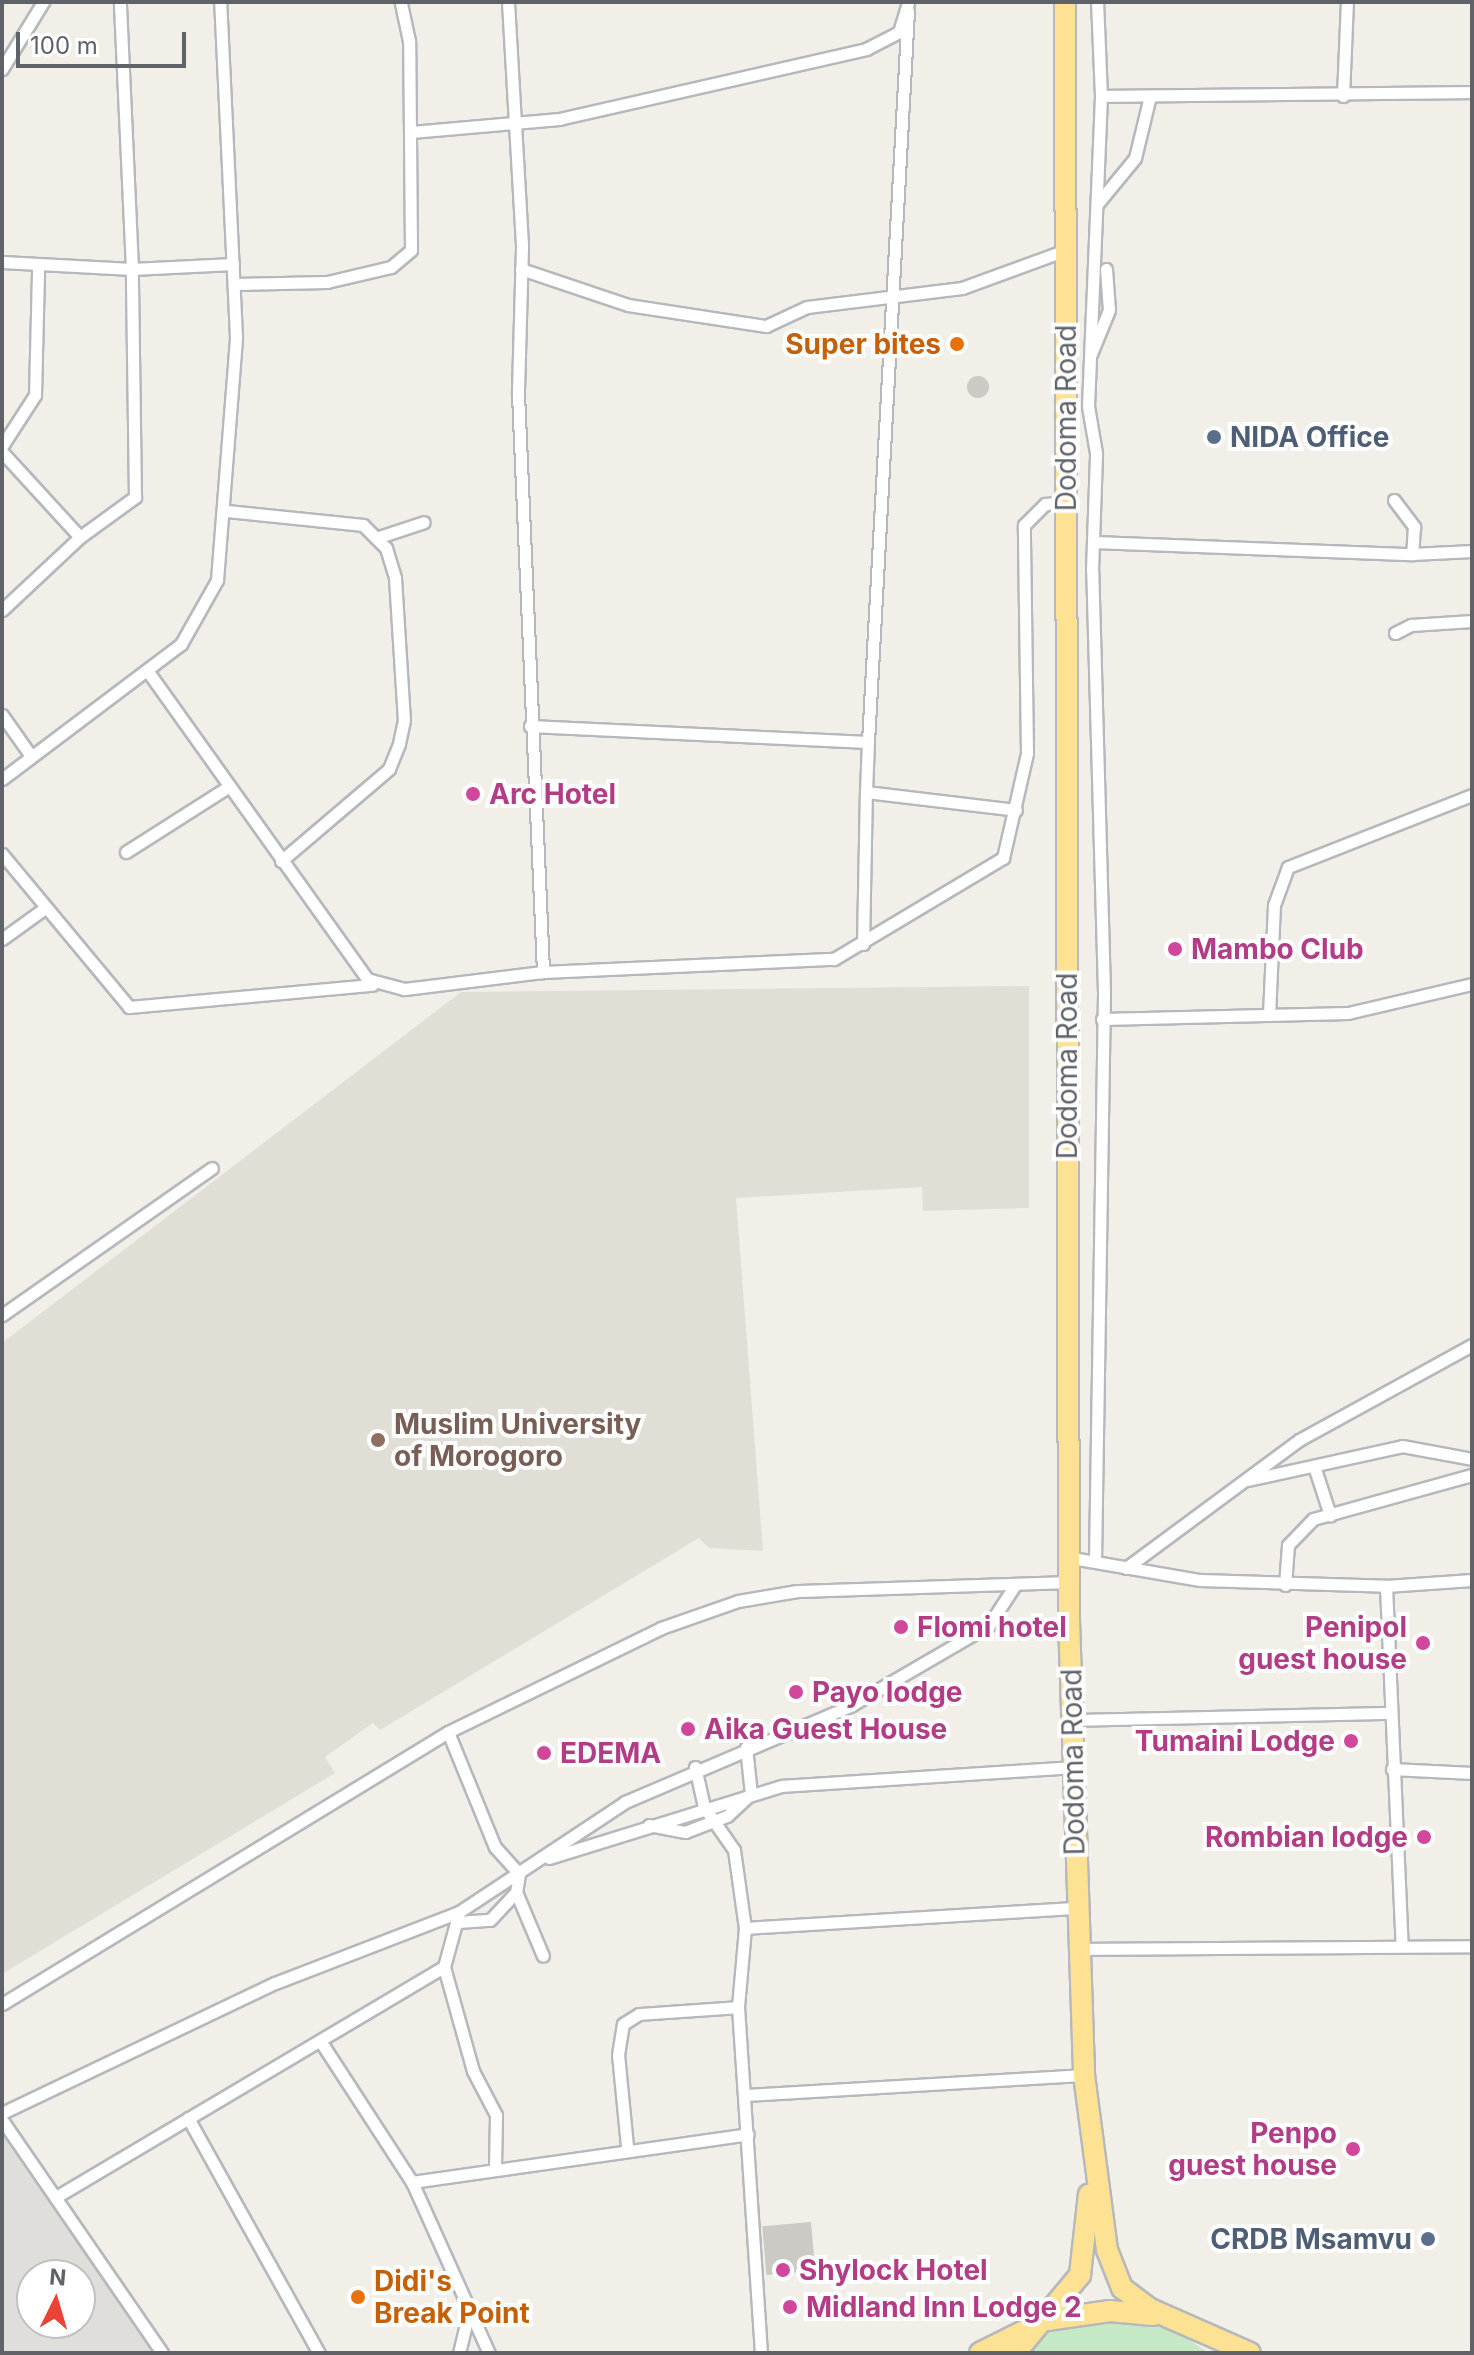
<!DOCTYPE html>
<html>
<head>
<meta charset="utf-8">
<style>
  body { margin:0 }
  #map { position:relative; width:1474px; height:2355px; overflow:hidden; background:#f1efe8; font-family:Inter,sans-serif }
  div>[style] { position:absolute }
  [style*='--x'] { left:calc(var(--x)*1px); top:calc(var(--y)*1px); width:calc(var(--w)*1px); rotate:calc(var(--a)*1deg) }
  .industrial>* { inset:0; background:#e0deda }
  .education>* { inset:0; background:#e1ded6 }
  .green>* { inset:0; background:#c5e8c5 }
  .building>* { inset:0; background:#cccac5; transform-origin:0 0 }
  .round { border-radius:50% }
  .roads { filter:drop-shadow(2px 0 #b5b8bc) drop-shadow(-2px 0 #b5b8bc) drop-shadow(0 2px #b5b8bc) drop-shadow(0 -2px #b5b8bc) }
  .street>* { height:11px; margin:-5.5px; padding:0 5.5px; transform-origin:5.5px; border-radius:5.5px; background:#fff }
  .highway>* { height:20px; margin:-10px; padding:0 10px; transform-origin:10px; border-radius:10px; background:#fde293 }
  .dots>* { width:22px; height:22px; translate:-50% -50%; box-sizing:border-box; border:4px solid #fff; border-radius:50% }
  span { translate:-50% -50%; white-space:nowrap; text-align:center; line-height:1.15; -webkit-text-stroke:8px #fff; paint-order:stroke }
  .food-label { font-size:28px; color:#c56008; font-weight:700 }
  .right { translate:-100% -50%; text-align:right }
  .left { translate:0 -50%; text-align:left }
  .street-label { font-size:28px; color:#5f6368 }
  .service-label { font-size:28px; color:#4e5e75; font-weight:700 }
  .hotel-label { font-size:28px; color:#b23c85; font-weight:700 }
  .education-label { font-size:28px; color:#785e54; font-weight:700 }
  .frame { position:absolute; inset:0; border:4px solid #5f6368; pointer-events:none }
  .north { position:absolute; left:16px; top:2259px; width:80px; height:80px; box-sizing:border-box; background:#fff; border:2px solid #bfc1c3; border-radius:50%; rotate:5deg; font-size:22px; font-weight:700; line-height:32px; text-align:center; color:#5f6368 }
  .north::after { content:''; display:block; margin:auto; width:28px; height:36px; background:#ea4335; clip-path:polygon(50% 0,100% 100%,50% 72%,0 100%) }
  .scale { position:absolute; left:16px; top:32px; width:170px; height:36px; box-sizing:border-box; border:4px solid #5f6368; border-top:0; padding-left:10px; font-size:24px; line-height:28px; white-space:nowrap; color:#5f6368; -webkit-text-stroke:6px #fff; paint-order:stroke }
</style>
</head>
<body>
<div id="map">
  <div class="industrial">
    <div style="clip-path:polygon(evenodd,2px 2132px,153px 2353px,2px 2353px,2px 2132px,32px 2275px,80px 2275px,80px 2323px,32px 2323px,32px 2275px)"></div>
  </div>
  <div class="education">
    <div style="clip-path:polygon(1029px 986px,1029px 1208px,923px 1211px,922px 1187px,736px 1198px,763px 1551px,709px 1548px,699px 1538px,380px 1730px,373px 1723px,325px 1757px,335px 1773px,2px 1974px,2px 1343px,461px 992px)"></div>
  </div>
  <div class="green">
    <div style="clip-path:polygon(1090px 2319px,1172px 2329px,1209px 2353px,1025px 2353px,1046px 2330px)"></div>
  </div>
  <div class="building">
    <div class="round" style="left:967px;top:376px;width:22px;height:22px"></div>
    <div style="left:811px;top:2222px;width:49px;height:49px;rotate:85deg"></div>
  </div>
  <div class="roads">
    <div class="street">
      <div style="--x:508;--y:2;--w:245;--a:86.7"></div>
      <div style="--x:522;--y:247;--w:147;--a:91.6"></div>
      <div style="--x:518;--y:394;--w:579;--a:87.52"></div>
      <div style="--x:543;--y:972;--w:291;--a:-2.6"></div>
      <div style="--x:834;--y:959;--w:197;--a:-30.9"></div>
      <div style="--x:1003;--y:858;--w:108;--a:-77.1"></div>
      <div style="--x:1027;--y:753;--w:228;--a:-90.8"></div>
      <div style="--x:1024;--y:525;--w:30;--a:-45"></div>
      <div style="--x:1045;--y:504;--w:21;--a:-5"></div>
      <div style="--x:2;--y:69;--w:79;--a:-58.5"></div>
      <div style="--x:1101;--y:96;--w:371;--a:-0.6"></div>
      <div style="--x:1343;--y:96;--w:94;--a:-87.6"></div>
      <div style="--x:411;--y:132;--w:149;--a:-5"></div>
      <div style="--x:559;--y:119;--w:315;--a:-12.8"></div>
      <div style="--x:866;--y:49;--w:37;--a:-27"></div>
      <div style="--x:899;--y:32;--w:31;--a:-73"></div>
      <div style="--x:1098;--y:203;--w:58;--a:-50.6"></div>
      <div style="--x:1135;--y:158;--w:64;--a:-76.4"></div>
      <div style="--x:2;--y:262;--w:130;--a:3.1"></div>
      <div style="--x:132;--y:269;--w:267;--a:-92.6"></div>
      <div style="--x:521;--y:269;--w:113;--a:18.6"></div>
      <div style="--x:628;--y:305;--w:140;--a:8.7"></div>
      <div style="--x:766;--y:326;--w:45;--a:-24.9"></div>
      <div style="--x:807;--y:307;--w:156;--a:-7"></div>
      <div style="--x:962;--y:288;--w:111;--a:-20.1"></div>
      <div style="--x:235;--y:284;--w:92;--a:-1.2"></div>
      <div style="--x:327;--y:282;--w:66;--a:-13.2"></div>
      <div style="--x:391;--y:267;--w:26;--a:-40"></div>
      <div style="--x:411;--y:250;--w:209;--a:-90.5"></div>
      <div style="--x:409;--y:41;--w:40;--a:-102"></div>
      <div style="--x:1091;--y:354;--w:48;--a:-67.8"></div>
      <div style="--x:1109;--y:310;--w:41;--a:-94.2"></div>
      <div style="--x:2;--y:446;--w:61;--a:-57.1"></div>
      <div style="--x:35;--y:395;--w:126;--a:-88.6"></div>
      <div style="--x:2;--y:452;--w:115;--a:47.5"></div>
      <div style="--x:80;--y:537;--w:107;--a:136.9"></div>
      <div style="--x:1394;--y:500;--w:34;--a:53"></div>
      <div style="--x:1414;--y:527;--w:27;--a:94"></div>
      <div style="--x:1412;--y:554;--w:60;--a:-2.9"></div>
      <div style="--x:227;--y:511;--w:137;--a:5.9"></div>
      <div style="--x:363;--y:525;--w:33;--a:45"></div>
      <div style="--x:386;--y:548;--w:31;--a:73"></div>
      <div style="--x:395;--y:578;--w:142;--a:86.4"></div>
      <div style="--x:404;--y:720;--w:25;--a:102"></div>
      <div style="--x:399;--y:744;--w:27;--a:112"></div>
      <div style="--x:389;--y:769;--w:142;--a:139.6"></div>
      <div style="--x:80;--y:537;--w:68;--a:-36"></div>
      <div style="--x:135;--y:497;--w:228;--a:-90.8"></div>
      <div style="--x:132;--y:269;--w:101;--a:-2.8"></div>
      <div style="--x:379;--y:537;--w:47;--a:-18.4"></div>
      <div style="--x:1093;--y:542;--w:319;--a:2.2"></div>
      <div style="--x:1395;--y:633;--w:18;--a:-27"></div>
      <div style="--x:1411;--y:625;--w:61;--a:-3.8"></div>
      <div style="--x:149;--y:673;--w:376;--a:54.5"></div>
      <div style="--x:367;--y:979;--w:38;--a:15"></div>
      <div style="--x:404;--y:989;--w:140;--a:-7"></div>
      <div style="--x:2;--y:715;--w:50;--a:54.7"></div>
      <div style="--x:530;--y:726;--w:338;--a:2.7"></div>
      <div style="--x:868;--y:742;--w:50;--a:92.3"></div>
      <div style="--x:866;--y:792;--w:151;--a:6.8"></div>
      <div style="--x:868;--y:742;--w:732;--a:-86.87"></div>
      <div style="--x:2;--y:779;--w:224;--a:-37"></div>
      <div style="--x:181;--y:644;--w:73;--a:-60.6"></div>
      <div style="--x:217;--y:580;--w:244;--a:-85.5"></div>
      <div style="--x:236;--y:337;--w:335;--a:-92.7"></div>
      <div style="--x:126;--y:852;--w:117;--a:-32.5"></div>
      <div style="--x:2;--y:854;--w:199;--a:50.3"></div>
      <div style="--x:129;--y:1007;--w:244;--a:-5.2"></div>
      <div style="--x:2;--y:939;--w:53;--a:-35.8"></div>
      <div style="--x:863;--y:944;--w:152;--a:-88.9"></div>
      <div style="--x:1269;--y:1015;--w:110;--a:-87.4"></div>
      <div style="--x:1274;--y:905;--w:40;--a:-69.8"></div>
      <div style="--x:1288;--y:867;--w:198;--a:-21.4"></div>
      <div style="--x:1102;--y:1019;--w:246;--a:-1.4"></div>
      <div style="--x:1348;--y:1013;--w:127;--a:-13.2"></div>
      <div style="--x:2;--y:1315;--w:256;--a:-35"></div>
      <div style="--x:1314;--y:1466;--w:52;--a:71.9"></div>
      <div style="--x:1248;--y:1480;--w:158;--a:-12.4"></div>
      <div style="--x:1402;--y:1446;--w:71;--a:10.5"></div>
      <div style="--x:1072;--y:1558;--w:130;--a:9.8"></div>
      <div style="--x:1200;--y:1580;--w:186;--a:1.8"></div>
      <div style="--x:1386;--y:1586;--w:86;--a:-4"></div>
      <div style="--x:1095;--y:1561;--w:569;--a:-89.09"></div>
      <div style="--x:1104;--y:992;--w:422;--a:-91.6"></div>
      <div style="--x:1092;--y:570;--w:117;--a:-88"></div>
      <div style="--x:1096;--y:453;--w:48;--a:-99.7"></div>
      <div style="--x:1088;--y:406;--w:310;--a:-87.6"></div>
      <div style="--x:1101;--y:96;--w:94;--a:-92.4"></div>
      <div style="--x:1126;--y:1568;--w:215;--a:-36.5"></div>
      <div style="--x:1299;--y:1440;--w:197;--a:-28.8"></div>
      <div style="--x:1285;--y:1585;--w:40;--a:-85.7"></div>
      <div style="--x:1288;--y:1545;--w:36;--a:-46"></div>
      <div style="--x:1313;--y:1519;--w:165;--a:-15.5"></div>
      <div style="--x:1386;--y:1586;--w:360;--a:87.5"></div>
      <div style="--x:1073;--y:1720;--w:315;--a:-1.3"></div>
      <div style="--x:448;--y:1732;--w:124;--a:67.8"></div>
      <div style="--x:495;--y:1847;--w:36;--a:48"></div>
      <div style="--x:519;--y:1874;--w:18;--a:99"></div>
      <div style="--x:516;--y:1892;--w:69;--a:67.1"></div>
      <div style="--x:695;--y:1767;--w:41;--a:77.3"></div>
      <div style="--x:704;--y:1807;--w:52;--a:55.1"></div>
      <div style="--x:734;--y:1850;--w:79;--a:82"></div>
      <div style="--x:745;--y:1928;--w:79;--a:95.1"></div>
      <div style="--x:738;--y:2007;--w:347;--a:86.2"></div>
      <div style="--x:1392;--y:1769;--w:80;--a:2.9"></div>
      <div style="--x:649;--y:1825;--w:37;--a:11"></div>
      <div style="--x:685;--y:1832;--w:45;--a:-20.9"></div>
      <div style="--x:727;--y:1816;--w:33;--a:-43"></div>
      <div style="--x:751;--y:1794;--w:47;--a:-96.1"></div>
      <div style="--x:549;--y:1858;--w:244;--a:-17.2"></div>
      <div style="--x:782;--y:1786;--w:292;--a:-3.7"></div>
      <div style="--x:459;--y:1912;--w:57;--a:105.3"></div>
      <div style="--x:444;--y:1967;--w:108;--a:74.4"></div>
      <div style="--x:473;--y:2071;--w:50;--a:62.4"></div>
      <div style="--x:496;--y:2115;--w:51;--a:91.1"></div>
      <div style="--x:458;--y:1922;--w:32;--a:-4"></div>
      <div style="--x:490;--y:1920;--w:38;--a:-47"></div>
      <div style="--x:745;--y:1928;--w:332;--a:-3.5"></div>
      <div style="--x:1076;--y:1949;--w:396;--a:-0.4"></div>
      <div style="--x:2;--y:2004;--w:522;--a:-31.38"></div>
      <div style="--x:448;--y:1732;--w:237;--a:-26"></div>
      <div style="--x:661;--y:1628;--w:82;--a:-19.3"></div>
      <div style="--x:738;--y:1601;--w:60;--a:-9.6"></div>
      <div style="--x:797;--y:1591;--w:274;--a:-1.9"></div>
      <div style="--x:321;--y:2042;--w:167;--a:57"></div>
      <div style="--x:412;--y:2182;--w:188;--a:65.8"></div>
      <div style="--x:747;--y:2095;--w:338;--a:-3.4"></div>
      <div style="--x:2;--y:2113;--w:302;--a:-25.5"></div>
      <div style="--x:275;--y:1983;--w:197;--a:-21.1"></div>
      <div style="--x:459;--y:1912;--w:199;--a:-33.5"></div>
      <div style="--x:625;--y:1802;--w:245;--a:-23.1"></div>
      <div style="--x:850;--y:1706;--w:161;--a:-30.2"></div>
      <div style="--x:989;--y:1625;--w:48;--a:-57"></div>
      <div style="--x:188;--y:2118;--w:269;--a:60.9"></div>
      <div style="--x:2;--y:2120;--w:283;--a:55.5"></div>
      <div style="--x:627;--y:2146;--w:91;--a:-95.6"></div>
      <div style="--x:618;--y:2055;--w:31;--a:-81"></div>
      <div style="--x:623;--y:2024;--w:19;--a:-32"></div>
      <div style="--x:639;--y:2014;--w:99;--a:-4"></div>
      <div style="--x:412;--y:2182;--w:339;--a:-8.1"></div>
      <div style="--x:56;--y:2197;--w:451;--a:-30.7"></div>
      <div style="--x:459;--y:2353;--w:46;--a:-76.3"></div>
    </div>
    <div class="highway">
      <div style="--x:1065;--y:2;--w:1618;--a:89.86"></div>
      <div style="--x:1069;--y:1620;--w:455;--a:88.1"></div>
      <div style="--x:1084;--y:2075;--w:177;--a:82.5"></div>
      <div style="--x:1107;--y:2250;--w:41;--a:68.5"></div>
      <div style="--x:1122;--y:2288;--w:35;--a:37"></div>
      <div style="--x:1150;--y:2309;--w:109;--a:23.7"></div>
      <div style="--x:1040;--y:2321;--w:71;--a:-8.1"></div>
      <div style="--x:1110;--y:2311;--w:43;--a:5.3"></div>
      <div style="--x:980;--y:2353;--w:56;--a:-26.6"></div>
      <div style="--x:1015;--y:2353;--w:102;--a:-50.2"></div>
      <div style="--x:1080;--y:2275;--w:81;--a:-83.7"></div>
    </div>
  </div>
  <div class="dots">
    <div style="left:957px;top:344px;background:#e8710a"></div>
    <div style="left:1214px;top:437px;background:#5c6f8a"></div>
    <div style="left:473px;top:794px;background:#d1479c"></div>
    <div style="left:1175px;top:949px;background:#d1479c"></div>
    <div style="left:378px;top:1440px;background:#8d6e63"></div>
    <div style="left:901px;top:1627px;background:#d1479c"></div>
    <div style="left:1423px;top:1643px;background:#d1479c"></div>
    <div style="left:796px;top:1692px;background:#d1479c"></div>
    <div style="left:688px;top:1729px;background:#d1479c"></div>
    <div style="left:1351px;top:1741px;background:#d1479c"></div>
    <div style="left:544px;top:1753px;background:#d1479c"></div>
    <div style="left:1424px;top:1837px;background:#d1479c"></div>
    <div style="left:1353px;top:2149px;background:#d1479c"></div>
    <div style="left:1428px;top:2239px;background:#5c6f8a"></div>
    <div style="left:783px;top:2270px;background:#d1479c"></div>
    <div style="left:358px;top:2297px;background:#e8710a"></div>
    <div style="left:790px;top:2307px;background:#d1479c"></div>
  </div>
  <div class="food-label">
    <span class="right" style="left:941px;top:344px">Super bites</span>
    <span class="left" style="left:374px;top:2297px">Didi's<br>Break Point</span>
  </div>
  <div class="street-label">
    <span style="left:1066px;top:418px;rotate:-90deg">Dodoma Road</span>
    <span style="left:1067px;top:1066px;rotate:-90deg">Dodoma Road</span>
    <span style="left:1073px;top:1762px;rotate:-91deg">Dodoma Road</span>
  </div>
  <div class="service-label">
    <span class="left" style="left:1230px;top:437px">NIDA Office</span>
    <span class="right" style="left:1412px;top:2239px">CRDB Msamvu</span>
  </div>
  <div class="hotel-label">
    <span class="left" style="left:489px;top:794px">Arc Hotel</span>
    <span class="left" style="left:1191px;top:949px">Mambo Club</span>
    <span class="left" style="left:917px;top:1627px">Flomi hotel</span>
    <span class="right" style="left:1407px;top:1643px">Penipol<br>guest house</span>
    <span class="left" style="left:812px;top:1692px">Payo lodge</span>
    <span class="left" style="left:704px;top:1729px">Aika Guest House</span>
    <span class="right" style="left:1335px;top:1741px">Tumaini Lodge</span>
    <span class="left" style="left:560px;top:1753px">EDEMA</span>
    <span class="right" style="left:1408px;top:1837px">Rombian lodge</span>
    <span class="right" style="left:1337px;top:2149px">Penpo<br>guest house</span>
    <span class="left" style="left:799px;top:2270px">Shylock Hotel</span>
    <span class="left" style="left:806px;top:2307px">Midland Inn Lodge 2</span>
  </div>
  <div class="education-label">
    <span class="left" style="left:394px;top:1440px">Muslim University<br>of Morogoro</span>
  </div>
  <div class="frame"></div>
  <div class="north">N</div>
  <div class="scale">100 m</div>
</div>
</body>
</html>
